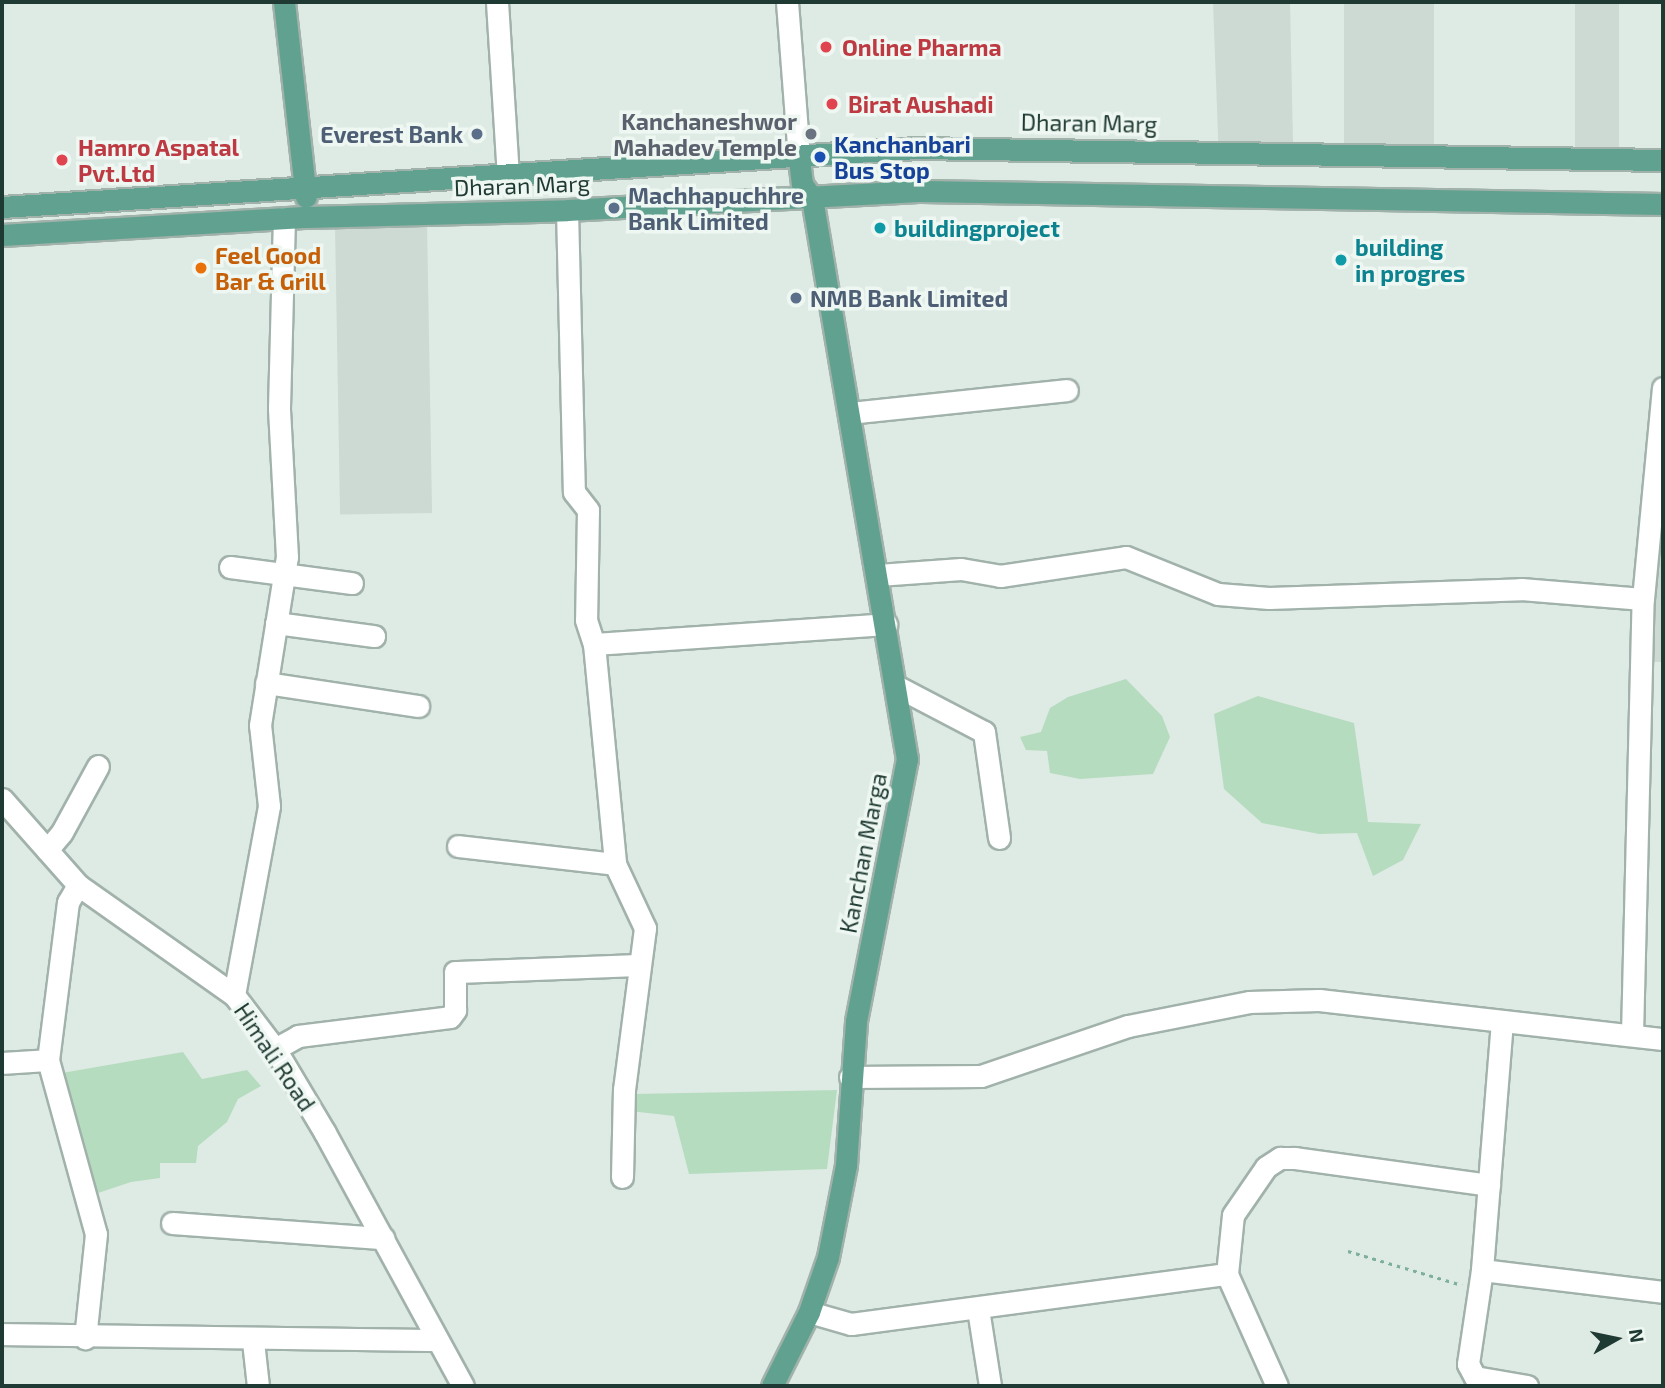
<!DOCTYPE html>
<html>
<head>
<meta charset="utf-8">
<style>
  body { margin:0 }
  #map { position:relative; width:1665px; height:1388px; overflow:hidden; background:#deeae4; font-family:"Exo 2",sans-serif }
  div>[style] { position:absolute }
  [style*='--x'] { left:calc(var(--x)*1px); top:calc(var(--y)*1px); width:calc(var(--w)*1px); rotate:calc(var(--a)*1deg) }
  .built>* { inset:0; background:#ccdad3; transform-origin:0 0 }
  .green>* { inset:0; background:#b6dcbf }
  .path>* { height:2.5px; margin-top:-1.25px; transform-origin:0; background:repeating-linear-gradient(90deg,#7dae9e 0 3.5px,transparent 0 8.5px) }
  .roads { filter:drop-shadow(2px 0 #a1b2ab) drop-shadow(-2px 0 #a1b2ab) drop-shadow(0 2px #a1b2ab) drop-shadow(0 -2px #a1b2ab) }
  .minor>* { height:21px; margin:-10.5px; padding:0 10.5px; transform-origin:10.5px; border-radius:10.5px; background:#fff }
  .major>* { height:21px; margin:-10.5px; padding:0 10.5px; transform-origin:10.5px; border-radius:10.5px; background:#61a18f }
  .dots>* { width:19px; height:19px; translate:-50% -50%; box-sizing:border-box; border:4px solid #eef7f2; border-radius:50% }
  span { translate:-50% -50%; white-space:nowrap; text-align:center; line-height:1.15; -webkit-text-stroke:7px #eef7f2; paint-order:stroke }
  .health-label { font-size:23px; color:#be3a42; font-weight:700 }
  .left { translate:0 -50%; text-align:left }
  .worship-label { font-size:23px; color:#5b616d; font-weight:700 }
  .right { translate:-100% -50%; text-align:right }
  .street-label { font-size:23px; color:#1f3a32 }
  .service-label { font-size:23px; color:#4e5e75; font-weight:700 }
  .transit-label { font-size:23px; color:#164399; font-weight:700 }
  .culture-label { font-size:23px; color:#0d838f; font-weight:700 }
  .food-label { font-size:23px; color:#c56008; font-weight:700 }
  .frame { position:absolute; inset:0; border:4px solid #1f3a32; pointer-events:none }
  .north { position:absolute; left:1581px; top:1304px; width:70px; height:70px; -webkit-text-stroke:5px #eef7f2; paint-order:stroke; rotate:81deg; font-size:19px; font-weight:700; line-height:28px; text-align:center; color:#1f3a32 }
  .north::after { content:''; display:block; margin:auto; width:24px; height:32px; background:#1f3a32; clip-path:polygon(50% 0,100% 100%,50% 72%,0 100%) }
</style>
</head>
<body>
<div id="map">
  <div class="built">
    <div style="clip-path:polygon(1213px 2px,1290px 2px,1293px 143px,1285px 154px,1219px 161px)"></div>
    <div style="left:1344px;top:2px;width:90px;height:165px"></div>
    <div style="left:1575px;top:2px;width:44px;height:147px"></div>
    <div style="left:427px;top:223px;width:290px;height:92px;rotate:89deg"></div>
    <div style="clip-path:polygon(1663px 475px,1663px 662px,1641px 662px)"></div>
  </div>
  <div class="green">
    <div style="clip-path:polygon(1126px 679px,1162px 716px,1170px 737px,1153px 774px,1080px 779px,1050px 773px,1047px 751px,1026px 750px,1020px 737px,1041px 732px,1050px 708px,1068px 697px)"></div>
    <div style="clip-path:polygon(1258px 696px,1354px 723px,1368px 822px,1421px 824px,1403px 860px,1373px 876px,1357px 833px,1319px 834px,1262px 823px,1224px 789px,1214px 714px)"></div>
    <div style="clip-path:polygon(183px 1052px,202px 1079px,247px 1070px,261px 1086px,238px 1099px,227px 1122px,198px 1146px,196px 1163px,160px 1163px,160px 1178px,131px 1182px,92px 1195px,62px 1073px)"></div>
    <div style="clip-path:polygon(837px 1090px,827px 1169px,689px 1174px,674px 1116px,630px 1111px,634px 1094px)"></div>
  </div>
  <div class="path">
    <div style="--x:1348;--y:1251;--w:119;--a:16.6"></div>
  </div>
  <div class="roads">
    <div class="minor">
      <div style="--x:497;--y:2;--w:173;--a:86.4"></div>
      <div style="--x:787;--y:2;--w:156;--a:85.6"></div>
      <div style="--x:567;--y:210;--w:282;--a:88.6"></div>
      <div style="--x:574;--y:492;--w:23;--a:52"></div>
      <div style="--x:588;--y:510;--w:110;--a:91"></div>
      <div style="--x:586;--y:620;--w:25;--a:72"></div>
      <div style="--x:594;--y:644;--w:293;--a:-3.9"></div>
      <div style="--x:849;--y:413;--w:219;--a:-6"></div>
      <div style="--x:230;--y:567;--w:123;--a:7.5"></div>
      <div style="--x:878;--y:575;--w:83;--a:-4.1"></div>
      <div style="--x:961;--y:569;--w:40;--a:10"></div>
      <div style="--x:1000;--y:576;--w:127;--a:-8.6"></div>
      <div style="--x:1126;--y:557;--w:99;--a:21.9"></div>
      <div style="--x:1218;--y:594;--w:51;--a:4.5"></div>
      <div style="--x:1269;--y:598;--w:252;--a:-2"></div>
      <div style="--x:1521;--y:589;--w:122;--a:4.7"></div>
      <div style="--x:276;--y:623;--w:99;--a:7.6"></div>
      <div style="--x:594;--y:644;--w:221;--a:84.5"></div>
      <div style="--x:615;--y:864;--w:71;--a:64.9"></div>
      <div style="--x:645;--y:928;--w:162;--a:97.4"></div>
      <div style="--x:624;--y:1089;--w:88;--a:91.3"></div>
      <div style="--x:266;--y:683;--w:154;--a:8.6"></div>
      <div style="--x:898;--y:687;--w:97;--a:27.6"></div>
      <div style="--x:984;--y:732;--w:107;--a:81.9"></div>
      <div style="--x:2;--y:799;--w:115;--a:48.5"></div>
      <div style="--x:78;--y:885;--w:191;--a:35.2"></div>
      <div style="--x:234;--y:995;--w:68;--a:52.8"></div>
      <div style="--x:275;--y:1049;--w:98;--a:59.2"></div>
      <div style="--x:325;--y:1133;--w:288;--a:61.4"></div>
      <div style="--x:458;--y:846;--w:158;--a:6.5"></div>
      <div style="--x:47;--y:850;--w:23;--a:-50"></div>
      <div style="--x:62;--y:832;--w:75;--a:-61.4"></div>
      <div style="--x:78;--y:885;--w:20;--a:120"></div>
      <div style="--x:68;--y:902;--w:159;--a:97.2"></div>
      <div style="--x:48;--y:1060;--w:180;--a:74.6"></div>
      <div style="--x:96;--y:1234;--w:105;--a:96"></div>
      <div style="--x:234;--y:995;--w:192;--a:-79.5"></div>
      <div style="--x:269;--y:806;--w:81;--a:-96.3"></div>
      <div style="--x:260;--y:725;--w:170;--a:-80.9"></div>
      <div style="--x:287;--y:557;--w:149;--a:-93.1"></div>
      <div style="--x:279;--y:408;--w:190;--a:-88.5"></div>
      <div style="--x:1502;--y:1021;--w:250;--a:94.6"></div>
      <div style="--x:1482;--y:1270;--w:95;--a:98.5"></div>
      <div style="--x:1468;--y:1364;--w:15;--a:62"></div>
      <div style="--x:1475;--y:1377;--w:53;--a:9.8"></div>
      <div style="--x:1632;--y:1035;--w:436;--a:-88.6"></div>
      <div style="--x:1643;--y:599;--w:212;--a:-84.6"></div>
      <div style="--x:275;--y:1049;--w:26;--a:-29"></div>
      <div style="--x:298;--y:1036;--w:153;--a:-7.1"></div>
      <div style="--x:450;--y:1017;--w:9;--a:-54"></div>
      <div style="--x:455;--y:1010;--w:38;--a:-90"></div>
      <div style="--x:455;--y:972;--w:185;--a:-2.2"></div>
      <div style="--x:2;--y:1063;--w:46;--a:-3.7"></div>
      <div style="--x:850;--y:1077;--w:131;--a:-0.4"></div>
      <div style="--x:981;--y:1076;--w:155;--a:-18.8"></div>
      <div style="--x:1128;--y:1026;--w:123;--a:-11.2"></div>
      <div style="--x:1249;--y:1002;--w:70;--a:-1.6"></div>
      <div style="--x:1319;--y:1000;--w:346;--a:6.5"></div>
      <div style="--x:172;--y:1223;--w:212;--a:4.1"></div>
      <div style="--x:1482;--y:1270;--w:182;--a:6.9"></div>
      <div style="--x:978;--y:1309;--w:78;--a:81.1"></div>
      <div style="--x:809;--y:1312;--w:44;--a:15.9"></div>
      <div style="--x:851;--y:1324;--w:379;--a:-7.6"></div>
      <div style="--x:2;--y:1334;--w:434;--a:0.8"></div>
      <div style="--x:253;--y:1341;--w:45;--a:83.7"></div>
      <div style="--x:1277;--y:1386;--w:123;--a:-114.1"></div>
      <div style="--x:1227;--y:1274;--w:59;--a:-84.2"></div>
      <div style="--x:1233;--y:1215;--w:58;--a:-55.5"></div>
      <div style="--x:1266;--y:1167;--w:17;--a:-33"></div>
      <div style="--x:1280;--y:1158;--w:15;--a:0"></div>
      <div style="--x:1295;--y:1158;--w:196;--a:7.9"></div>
    </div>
    <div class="major">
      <div style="--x:284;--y:2;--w:196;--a:83.6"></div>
      <div style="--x:2;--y:207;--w:916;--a:-3.69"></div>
      <div style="--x:916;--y:148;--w:747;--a:0.92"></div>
      <div style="--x:2;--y:235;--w:306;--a:-3.4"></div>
      <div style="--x:307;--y:217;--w:260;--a:-1.5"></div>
      <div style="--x:567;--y:210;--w:356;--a:-3.1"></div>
      <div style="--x:922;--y:191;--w:741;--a:1.01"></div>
      <div style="--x:772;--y:1386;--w:83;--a:-63.4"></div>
      <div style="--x:809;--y:1312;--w:58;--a:-70.9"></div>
      <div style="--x:828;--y:1257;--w:94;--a:-78.9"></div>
      <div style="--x:846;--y:1165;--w:144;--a:-86"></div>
      <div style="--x:856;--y:1021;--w:267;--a:-79"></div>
      <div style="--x:907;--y:759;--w:569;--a:-99.61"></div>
      <div style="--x:812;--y:198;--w:17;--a:-126"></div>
      <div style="--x:802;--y:184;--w:26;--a:-97"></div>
    </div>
  </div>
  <div class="dots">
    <div style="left:826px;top:47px;background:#e0444e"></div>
    <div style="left:832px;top:104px;background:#e0444e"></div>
    <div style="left:477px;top:134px;background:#5c6f8a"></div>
    <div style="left:811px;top:134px;background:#6b7280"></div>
    <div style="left:820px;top:157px;background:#1a4fb4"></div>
    <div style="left:62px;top:160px;background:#e0444e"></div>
    <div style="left:614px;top:208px;background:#5c6f8a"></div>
    <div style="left:880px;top:228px;background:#0f9aa8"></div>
    <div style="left:1341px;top:260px;background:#0f9aa8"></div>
    <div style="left:201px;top:268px;background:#e8710a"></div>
    <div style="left:796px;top:298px;background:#5c6f8a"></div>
  </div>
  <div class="health-label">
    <span class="left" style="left:842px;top:47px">Online Pharma</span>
    <span class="left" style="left:848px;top:104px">Birat Aushadi</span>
    <span class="left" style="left:78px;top:160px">Hamro Aspatal<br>Pvt.Ltd</span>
  </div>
  <div class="worship-label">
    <span class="right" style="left:797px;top:134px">Kanchaneshwor<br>Mahadev Temple</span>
  </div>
  <div class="street-label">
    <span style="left:1089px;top:123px;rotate:1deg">Dharan Marg</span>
    <span style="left:522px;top:185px;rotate:-2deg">Dharan Marg</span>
    <span style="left:863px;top:853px;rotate:-79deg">Kanchan Marga</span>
    <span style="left:275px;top:1057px;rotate:56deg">Himali Road</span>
  </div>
  <div class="service-label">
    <span class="right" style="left:463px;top:134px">Everest Bank</span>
    <span class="left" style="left:628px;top:208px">Machhapuchhre<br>Bank Limited</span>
    <span class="left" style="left:810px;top:298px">NMB Bank Limited</span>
  </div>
  <div class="transit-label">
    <span class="left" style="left:834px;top:157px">Kanchanbari<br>Bus Stop</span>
  </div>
  <div class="culture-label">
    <span class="left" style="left:894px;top:228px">buildingproject</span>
    <span class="left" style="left:1355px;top:260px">building<br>in progres</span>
  </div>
  <div class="food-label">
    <span class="left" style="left:215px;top:268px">Feel Good<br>Bar &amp; Grill</span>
  </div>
  <div class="frame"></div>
  <div class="north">N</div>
</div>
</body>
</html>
